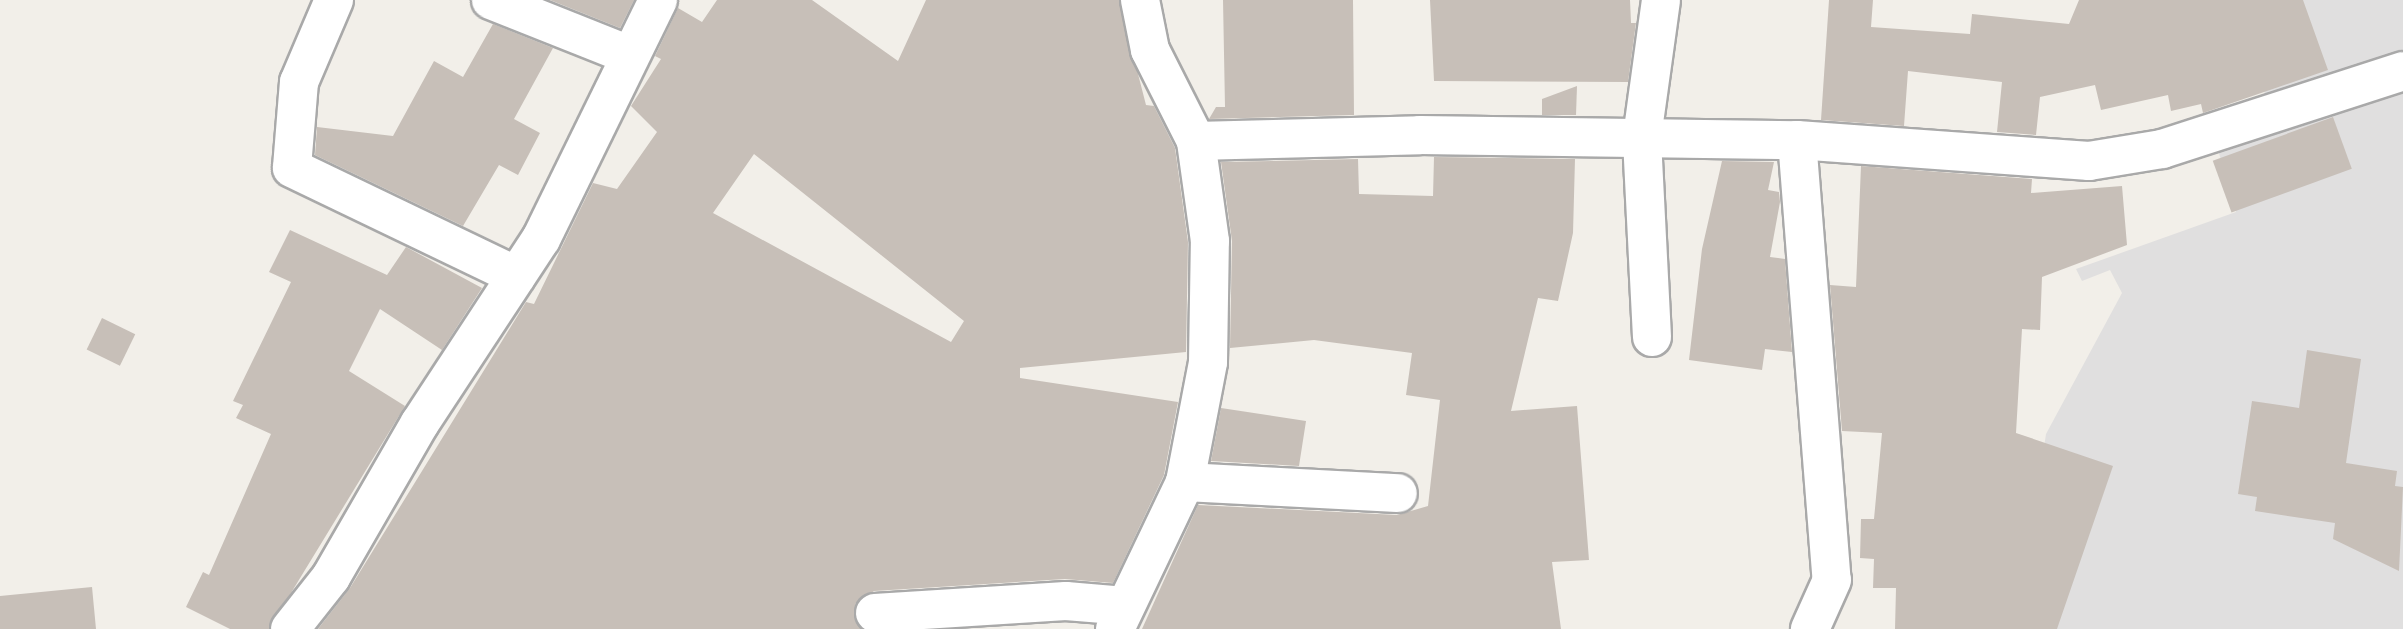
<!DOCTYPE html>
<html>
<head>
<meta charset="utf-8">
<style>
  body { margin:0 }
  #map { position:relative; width:2403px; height:629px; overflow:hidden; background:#f2efe9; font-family:Rubik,sans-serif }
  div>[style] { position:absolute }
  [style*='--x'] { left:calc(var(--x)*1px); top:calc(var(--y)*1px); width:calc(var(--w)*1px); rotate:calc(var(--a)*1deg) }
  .residential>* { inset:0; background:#e0dfdf }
  .building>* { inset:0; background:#c7bfb8; transform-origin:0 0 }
  .roads { filter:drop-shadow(2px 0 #a9a9a9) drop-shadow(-2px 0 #a9a9a9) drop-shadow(0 2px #a9a9a9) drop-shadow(0 -2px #a9a9a9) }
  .minor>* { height:38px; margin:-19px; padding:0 19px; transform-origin:19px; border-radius:19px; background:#fff }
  span { translate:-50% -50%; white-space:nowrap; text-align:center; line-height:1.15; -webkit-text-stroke:6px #fff; paint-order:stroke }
</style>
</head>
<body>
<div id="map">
  <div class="residential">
    <div style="clip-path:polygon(2248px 0,2403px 0,2403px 629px,1997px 629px,2031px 533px,2046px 434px,2122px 293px,2110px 270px,2082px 281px,2076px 269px,2236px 212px,2207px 112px,2265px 95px)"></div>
  </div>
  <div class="building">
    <div style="clip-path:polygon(550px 0,634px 0,620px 28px)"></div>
    <div style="clip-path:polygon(evenodd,717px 0,812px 0,898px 61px,926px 0,1119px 0,1146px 105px,1154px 106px,1175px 148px,1188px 242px,1186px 352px,1020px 368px,1020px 378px,1178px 402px,1164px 475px,1113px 583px,1065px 579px,874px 591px,855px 604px,861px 629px,318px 629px,350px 588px,526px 302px,534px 304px,593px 183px,617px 189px,657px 132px,631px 106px,661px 59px,655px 56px,678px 8px,702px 22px,717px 0,754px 154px,964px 321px,951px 342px,713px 213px,754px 154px)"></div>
    <div style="clip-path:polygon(1223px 0,1353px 0,1354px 115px,1209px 119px,1216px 107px,1225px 107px)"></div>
    <div style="clip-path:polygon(1430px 0,1630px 0,1631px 23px,1636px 23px,1628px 82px,1434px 81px)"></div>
    <div style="clip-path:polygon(1829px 0,1873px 0,1871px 27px,1970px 34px,1972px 14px,2069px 24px,2079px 0,2303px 0,2328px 70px,2203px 113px,2201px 104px,2171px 111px,2168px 95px,2101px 110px,2095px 85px,2040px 97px,2036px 135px,1997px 132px,2002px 82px,1908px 71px,1904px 126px,1821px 120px)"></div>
    <div style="clip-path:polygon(493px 24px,553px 48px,514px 119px,540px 133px,518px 175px,499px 165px,463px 226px,315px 155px,317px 127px,393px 136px,434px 61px,463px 77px)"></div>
    <div style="clip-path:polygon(1577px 86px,1576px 115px,1542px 115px,1542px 99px)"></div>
    <div style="left:2333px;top:117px;width:55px;height:128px;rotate:70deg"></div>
    <div style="clip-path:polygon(1434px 157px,1575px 159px,1573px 233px,1558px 301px,1538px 298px,1511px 411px,1577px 406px,1589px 560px,1552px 562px,1561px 629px,1142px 629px,1198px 505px,1397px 515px,1428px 506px,1440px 400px,1406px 395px,1412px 353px,1314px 340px,1230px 348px,1232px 241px,1221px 162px,1358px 159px,1359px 194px,1433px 196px)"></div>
    <div style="clip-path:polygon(1722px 161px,1774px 162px,1768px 190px,1779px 192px,1780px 202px,1770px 257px,1785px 259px,1792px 352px,1765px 349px,1762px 370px,1689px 360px,1702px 249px)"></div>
    <div style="clip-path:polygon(1861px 166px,2032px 179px,2031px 193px,2122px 186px,2127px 245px,2042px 277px,2040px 330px,2022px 329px,2016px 433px,2113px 466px,2057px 629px,1895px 629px,1896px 588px,1873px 588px,1874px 559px,1860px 558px,1861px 519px,1874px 519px,1882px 433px,1842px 431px,1830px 285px,1856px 287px)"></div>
    <div style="clip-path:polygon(290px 230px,387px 275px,406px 247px,482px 288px,442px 350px,380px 309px,349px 371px,405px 406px,269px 629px,230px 629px,186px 607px,203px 572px,209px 575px,271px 434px,236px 418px,243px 405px,233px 401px,291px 282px,269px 272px)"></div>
    <div style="left:102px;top:318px;width:37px;height:35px;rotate:26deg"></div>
    <div style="clip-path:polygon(2307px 350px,2361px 359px,2346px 463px,2397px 471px,2395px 486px,2403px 487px,2399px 571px,2333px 539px,2335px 523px,2255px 511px,2257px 497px,2238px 494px,2252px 401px,2299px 408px)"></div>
    <div style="clip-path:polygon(1221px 408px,1306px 421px,1299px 466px,1211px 461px)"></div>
    <div style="clip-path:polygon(92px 587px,96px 629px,0 629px,0 596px)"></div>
  </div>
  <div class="roads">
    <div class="minor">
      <div style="--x:334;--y:0;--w:89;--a:113.1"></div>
      <div style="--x:299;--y:82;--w:86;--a:94.7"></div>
      <div style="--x:292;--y:168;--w:249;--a:25.7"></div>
      <div style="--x:491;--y:0;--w:149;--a:21.7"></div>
      <div style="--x:1797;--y:140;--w:441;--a:85.5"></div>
      <div style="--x:1832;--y:580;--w:54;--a:114.2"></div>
      <div style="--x:1196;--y:141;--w:224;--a:-1.5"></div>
      <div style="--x:1420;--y:135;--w:377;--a:0.8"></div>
      <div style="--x:1797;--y:140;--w:293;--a:4.1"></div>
      <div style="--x:2089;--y:161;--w:74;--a:-9.3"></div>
      <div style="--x:2162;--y:149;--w:253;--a:-17.9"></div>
      <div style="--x:1652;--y:337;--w:200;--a:-92.9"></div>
      <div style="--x:1642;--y:137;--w:138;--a:-82.1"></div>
      <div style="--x:1185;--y:482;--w:213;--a:3"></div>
      <div style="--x:875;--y:613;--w:191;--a:-3.6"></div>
      <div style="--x:1066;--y:601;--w:59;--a:4.8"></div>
      <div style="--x:290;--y:629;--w:66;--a:-51.7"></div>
      <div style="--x:331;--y:577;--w:178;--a:-60"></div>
      <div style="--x:420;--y:423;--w:220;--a:-56.7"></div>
      <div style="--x:541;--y:239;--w:266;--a:-63.9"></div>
      <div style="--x:1115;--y:629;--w:163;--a:-64.5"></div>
      <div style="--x:1185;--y:482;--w:122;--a:-79.1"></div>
      <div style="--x:1208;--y:362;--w:121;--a:-89.1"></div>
      <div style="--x:1210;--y:241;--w:101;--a:-98"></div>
      <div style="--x:1196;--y:141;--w:102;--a:-116.8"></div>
      <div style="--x:1150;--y:50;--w:51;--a:-101.3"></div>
    </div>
  </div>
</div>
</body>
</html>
